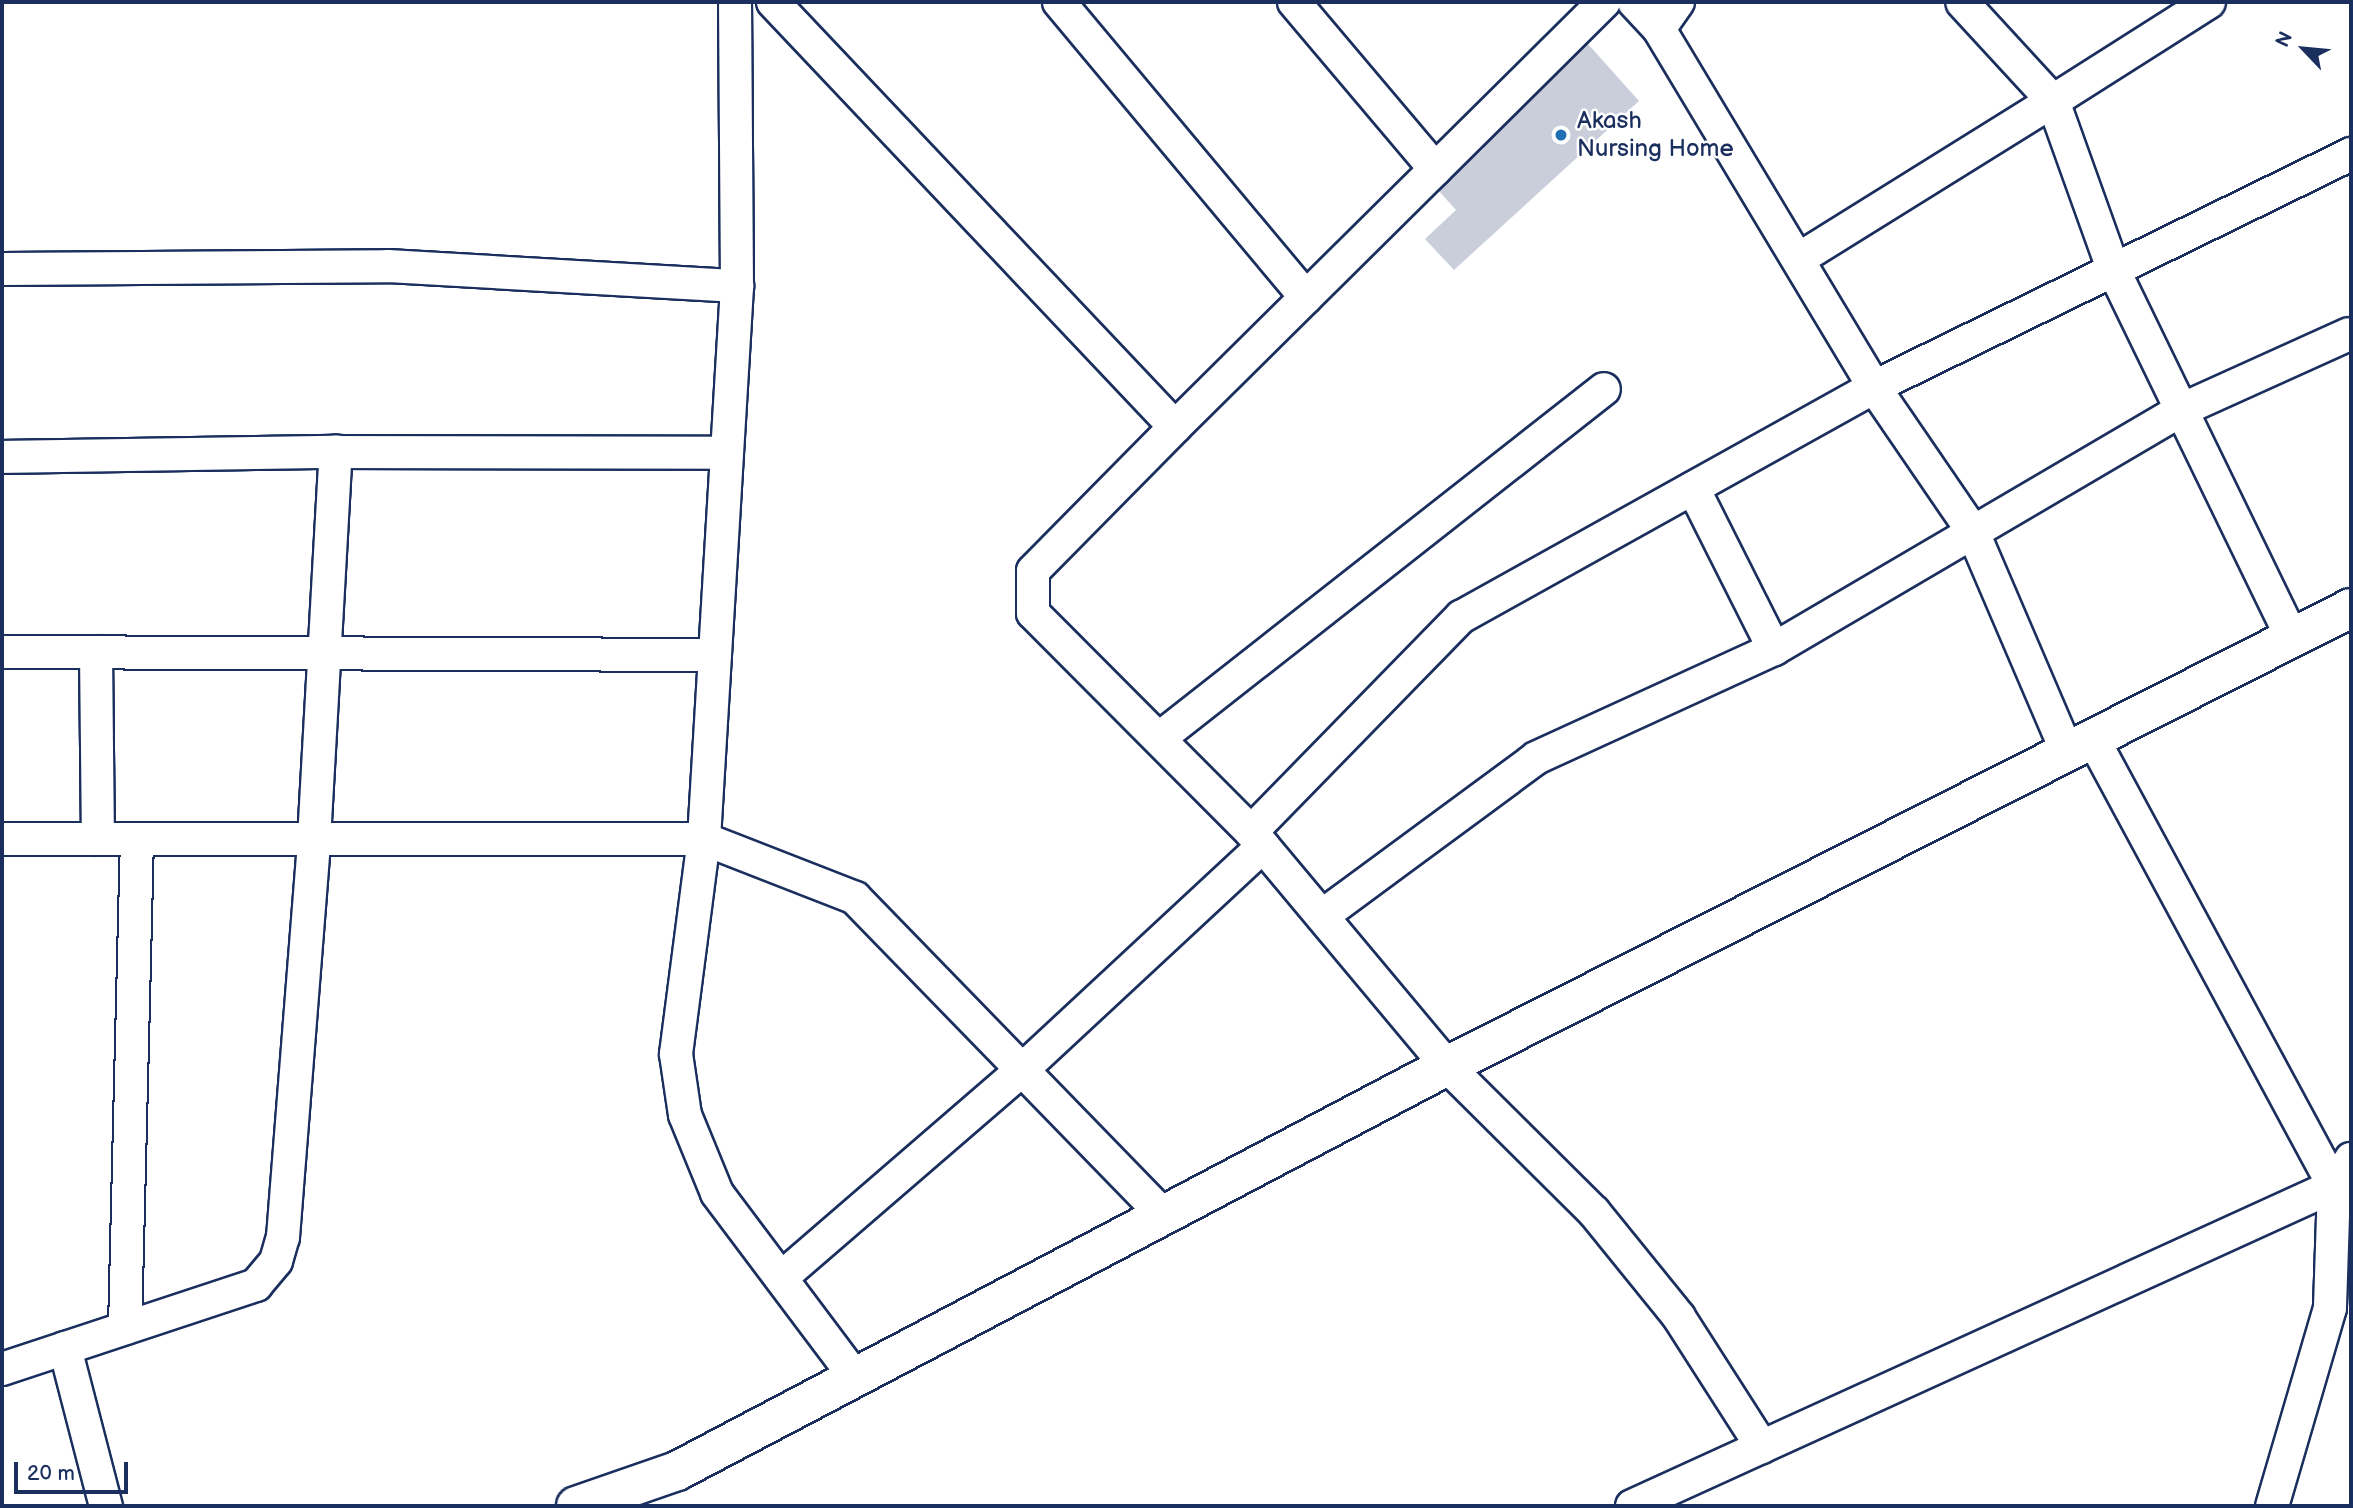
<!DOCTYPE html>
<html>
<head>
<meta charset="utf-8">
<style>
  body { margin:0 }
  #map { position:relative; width:2353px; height:1508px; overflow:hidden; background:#fff; font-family:"Balsamiq Sans",sans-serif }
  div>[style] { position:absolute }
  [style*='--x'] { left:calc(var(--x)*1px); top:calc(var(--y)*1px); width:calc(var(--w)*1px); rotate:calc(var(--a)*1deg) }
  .building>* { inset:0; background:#caceda }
  .roads { filter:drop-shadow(2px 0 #1b2f5e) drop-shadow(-2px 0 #1b2f5e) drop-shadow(0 2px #1b2f5e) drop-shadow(0 -2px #1b2f5e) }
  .minor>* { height:32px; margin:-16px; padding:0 16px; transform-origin:16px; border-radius:16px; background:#fff }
  .tertiary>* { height:38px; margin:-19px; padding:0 19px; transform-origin:19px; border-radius:19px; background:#fff }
  .dots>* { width:19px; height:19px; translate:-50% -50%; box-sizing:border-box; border:4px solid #fff; border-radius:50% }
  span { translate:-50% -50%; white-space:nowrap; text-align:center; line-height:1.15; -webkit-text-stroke:5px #fff; paint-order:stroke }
  .poi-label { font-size:24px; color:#1b2f5e }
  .left { translate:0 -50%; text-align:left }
  .frame { position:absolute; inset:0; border:4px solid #1b2f5e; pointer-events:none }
  .north { position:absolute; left:2269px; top:14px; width:70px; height:70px; -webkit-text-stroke:5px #fff; paint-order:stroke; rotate:296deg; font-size:19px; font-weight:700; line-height:28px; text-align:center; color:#1b2f5e }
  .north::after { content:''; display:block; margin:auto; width:24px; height:32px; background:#1b2f5e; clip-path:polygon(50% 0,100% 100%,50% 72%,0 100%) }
  .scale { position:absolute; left:14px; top:1462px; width:114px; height:32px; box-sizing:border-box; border:4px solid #1b2f5e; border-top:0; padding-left:9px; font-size:21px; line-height:24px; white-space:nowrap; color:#1b2f5e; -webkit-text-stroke:5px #fff; paint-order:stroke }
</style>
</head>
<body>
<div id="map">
  <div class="building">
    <div style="clip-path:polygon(1580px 35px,1639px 101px,1454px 270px,1425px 239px,1456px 210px,1438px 190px,1484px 148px,1471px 134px)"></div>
  </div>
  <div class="roads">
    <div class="minor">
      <div style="--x:773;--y:2;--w:585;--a:46.59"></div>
      <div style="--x:1175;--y:427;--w:604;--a:-44.73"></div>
      <div style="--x:1059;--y:2;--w:385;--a:50.1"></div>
      <div style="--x:1294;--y:2;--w:219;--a:49.8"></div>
      <div style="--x:1634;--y:2;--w:37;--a:47"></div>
      <div style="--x:1659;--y:29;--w:418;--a:59"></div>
      <div style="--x:1874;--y:387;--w:173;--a:55.6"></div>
      <div style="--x:1972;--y:530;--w:238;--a:66.8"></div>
      <div style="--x:2209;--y:2;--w:185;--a:147.6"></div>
      <div style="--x:2053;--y:101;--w:178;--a:70.3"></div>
      <div style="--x:2113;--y:269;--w:410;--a:64.1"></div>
      <div style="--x:1659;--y:29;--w:33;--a:-55"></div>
      <div style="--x:1802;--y:257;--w:296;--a:-31.9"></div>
      <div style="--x:2053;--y:101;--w:134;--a:-132.6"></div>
      <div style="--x:2;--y:269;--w:386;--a:-0.4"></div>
      <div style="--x:388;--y:266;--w:350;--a:3.3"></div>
      <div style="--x:1175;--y:427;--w:202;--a:134.6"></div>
      <div style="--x:1033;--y:571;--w:42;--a:90"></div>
      <div style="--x:1033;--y:613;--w:309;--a:45.1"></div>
      <div style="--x:2;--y:457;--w:334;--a:-0.9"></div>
      <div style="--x:1774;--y:649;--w:472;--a:-30.4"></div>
      <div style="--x:2181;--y:410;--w:184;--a:-24.3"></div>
      <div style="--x:2;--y:652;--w:713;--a:0.24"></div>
      <div style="--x:96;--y:652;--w:187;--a:89.4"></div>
      <div style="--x:1161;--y:737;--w:563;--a:-38.15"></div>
      <div style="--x:2092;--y:737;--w:510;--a:61.68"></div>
      <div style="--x:2334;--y:1186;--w:32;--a:-58"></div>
      <div style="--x:2;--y:839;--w:702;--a:0"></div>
      <div style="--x:704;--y:839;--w:554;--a:-86.58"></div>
      <div style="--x:737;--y:286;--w:284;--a:-90.4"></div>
      <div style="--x:1322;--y:916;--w:266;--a:-36.4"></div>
      <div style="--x:1536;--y:758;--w:262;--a:-24.6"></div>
      <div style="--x:1774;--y:649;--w:180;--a:-116.7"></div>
      <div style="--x:781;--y:1278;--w:318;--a:-40.8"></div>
      <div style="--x:1022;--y:1070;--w:329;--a:-42.9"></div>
      <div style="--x:125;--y:1328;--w:489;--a:-88.6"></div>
      <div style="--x:65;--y:1348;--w:163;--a:75.5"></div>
      <div style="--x:2;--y:1369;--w:268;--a:-18.3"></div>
      <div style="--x:256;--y:1285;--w:31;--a:-50"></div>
      <div style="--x:276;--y:1261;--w:25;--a:-74"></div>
      <div style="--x:283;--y:1237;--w:398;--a:-85.5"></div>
      <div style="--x:314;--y:840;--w:389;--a:-86.8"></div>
      <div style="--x:336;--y:452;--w:391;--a:0.1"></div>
      <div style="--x:855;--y:1377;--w:230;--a:-126.9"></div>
      <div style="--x:717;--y:1193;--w:84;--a:-112.3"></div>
      <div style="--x:685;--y:1115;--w:62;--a:-98.4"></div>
      <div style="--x:676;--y:1054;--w:217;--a:-82.6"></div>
      <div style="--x:704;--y:839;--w:162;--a:21.3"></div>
      <div style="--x:855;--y:898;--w:441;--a:45.8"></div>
      <div style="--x:1762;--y:1447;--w:154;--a:-122.6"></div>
      <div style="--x:1679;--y:1317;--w:135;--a:-129"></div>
      <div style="--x:1594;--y:1212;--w:207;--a:-135.2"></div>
      <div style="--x:1447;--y:1066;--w:305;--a:-129.9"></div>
      <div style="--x:1251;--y:832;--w:301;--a:-45.7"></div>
      <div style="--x:1461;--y:617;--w:473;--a:-29.1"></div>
      <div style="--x:1874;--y:387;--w:531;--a:-26.03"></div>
      <div style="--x:1632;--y:1506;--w:771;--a:-24.51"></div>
      <div style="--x:2334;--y:1186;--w:122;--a:91.9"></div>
      <div style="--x:2330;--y:1308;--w:206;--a:106.3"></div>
    </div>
    <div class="tertiary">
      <div style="--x:576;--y:1506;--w:107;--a:-19.1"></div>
      <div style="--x:677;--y:1471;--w:870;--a:-27.74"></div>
      <div style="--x:1447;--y:1066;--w:1013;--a:-26.87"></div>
    </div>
  </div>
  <div class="dots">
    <div style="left:1561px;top:135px;background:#1f6fb2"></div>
  </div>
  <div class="poi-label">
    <span class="left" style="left:1577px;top:135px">Akash<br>Nursing Home</span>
  </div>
  <div class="frame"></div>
  <div class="north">N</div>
  <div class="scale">20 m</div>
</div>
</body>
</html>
